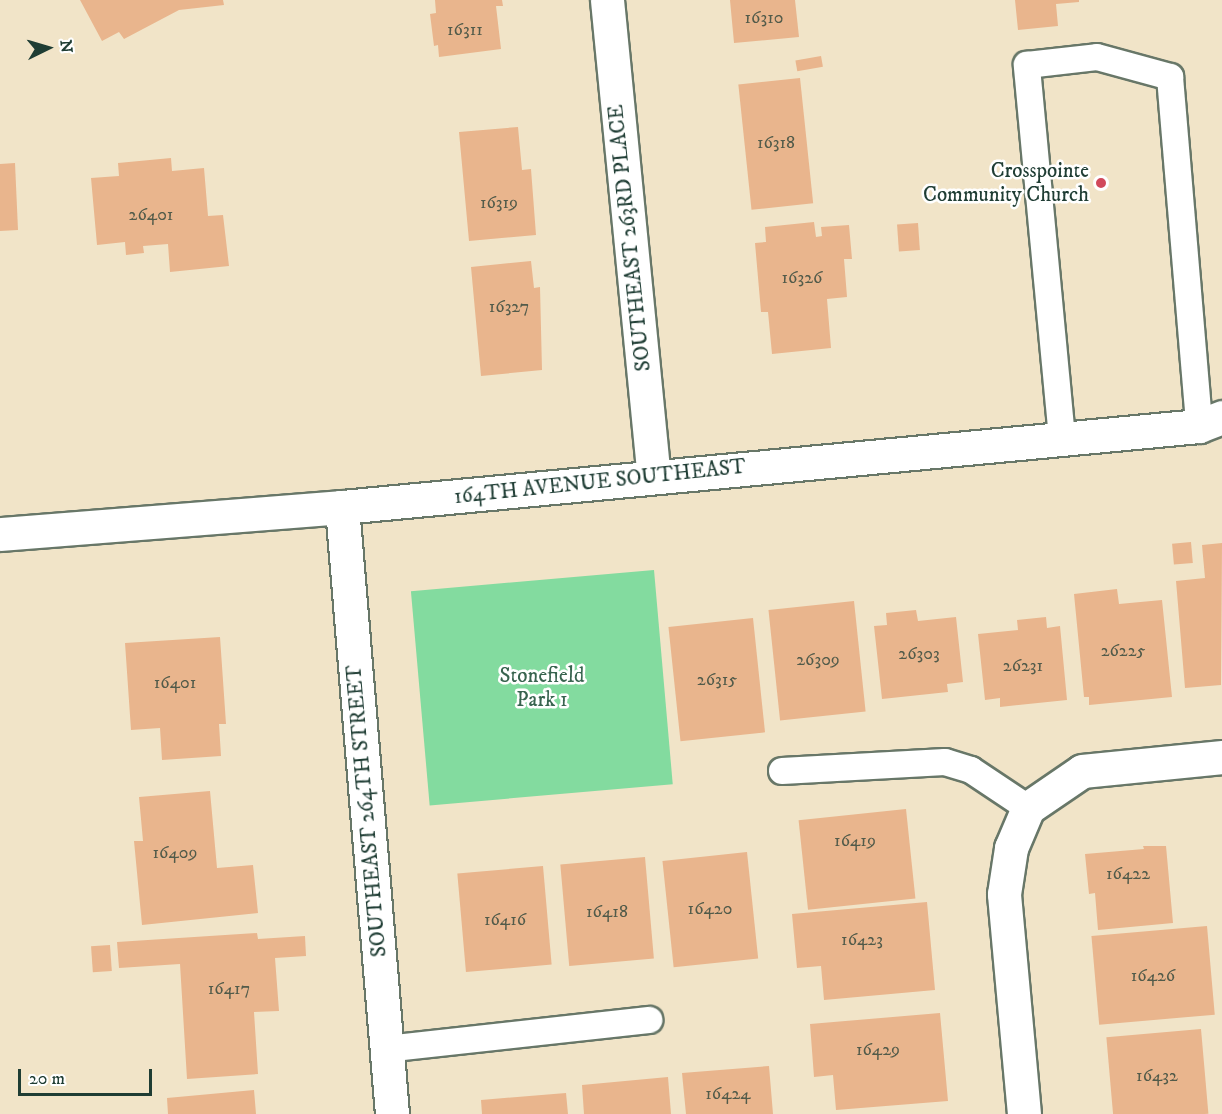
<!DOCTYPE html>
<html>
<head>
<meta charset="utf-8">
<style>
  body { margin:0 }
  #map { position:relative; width:1222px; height:1114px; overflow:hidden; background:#f1e4c8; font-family:"IM FELL DW Pica",serif }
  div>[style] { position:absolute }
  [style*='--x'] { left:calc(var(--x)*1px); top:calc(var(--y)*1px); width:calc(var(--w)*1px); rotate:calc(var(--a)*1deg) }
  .green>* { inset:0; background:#83db9f; transform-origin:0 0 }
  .building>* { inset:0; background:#e9b58d; transform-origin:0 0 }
  .roads { filter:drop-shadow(2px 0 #687768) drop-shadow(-2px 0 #687768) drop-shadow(0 2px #687768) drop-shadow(0 -2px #687768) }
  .lane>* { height:26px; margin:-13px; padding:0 13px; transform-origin:13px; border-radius:13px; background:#fff }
  .street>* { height:33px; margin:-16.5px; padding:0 16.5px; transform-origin:16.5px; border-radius:16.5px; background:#fff }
  .secondary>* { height:33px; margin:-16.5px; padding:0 16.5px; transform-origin:16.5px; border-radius:16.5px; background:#fff }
  .dots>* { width:16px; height:16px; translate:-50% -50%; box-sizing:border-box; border:3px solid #fff; border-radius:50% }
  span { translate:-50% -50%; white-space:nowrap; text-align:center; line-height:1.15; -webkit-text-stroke:5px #fff; paint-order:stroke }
  .number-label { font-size:18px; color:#525b4a }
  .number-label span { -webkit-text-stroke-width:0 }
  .poi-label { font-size:21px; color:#1f3d34 }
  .right { translate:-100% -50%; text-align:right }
  .street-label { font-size:21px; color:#1f3d34 }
  .park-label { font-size:21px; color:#38644f }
  .north { position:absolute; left:18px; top:18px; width:60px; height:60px; -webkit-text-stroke:4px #fff; paint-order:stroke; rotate:85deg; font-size:16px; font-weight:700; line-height:24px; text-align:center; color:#1f3d34 }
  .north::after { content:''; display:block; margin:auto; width:21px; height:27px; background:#1f3d34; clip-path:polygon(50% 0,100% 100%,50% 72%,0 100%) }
  .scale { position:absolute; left:18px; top:1069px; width:134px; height:27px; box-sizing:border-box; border:3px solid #1f3d34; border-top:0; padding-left:8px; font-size:18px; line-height:21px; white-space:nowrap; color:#1f3d34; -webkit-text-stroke:4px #fff; paint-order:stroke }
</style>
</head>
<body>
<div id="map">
  <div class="green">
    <div style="left:654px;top:570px;width:215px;height:244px;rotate:85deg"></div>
  </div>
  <div class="building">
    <div style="clip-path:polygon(80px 0,223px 0,224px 5px,179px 10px,124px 39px,119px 32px,102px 41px)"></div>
    <div style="clip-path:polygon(435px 0,502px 0,503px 6px,496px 6px,501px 49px,439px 57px,438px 45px,434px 46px,430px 14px,436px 13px)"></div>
    <div style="clip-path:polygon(730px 0,795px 0,799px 37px,734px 43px)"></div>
    <div style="clip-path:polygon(1015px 0,1079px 0,1079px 2px,1056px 4px,1058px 26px,1018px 30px)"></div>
    <div style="left:821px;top:56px;width:11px;height:26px;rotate:80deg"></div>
    <div style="left:800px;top:78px;width:126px;height:62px;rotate:84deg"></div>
    <div style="clip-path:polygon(518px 127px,522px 170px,531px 169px,536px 235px,469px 241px,459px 132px)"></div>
    <div style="clip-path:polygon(171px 158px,172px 171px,204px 168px,208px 216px,223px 215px,229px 266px,170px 272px,168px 244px,143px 246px,144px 253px,126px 255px,125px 242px,97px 245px,91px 178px,119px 176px,118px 163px)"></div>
    <div style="clip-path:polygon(15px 163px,18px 230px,0 231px,0 164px)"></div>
    <div style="clip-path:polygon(814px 222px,816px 237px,822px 236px,821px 227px,849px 225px,852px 259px,844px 259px,847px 297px,827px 299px,831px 348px,772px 354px,768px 312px,761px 312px,755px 243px,766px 242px,765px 227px)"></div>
    <div style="left:918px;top:223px;width:27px;height:21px;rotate:86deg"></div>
    <div style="clip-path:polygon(531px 261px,534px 288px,540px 287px,542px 370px,481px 376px,471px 267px)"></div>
    <div style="left:1191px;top:542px;width:21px;height:19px;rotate:85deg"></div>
    <div style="clip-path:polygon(1222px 543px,1221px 685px,1185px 688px,1176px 581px,1205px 578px,1202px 545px)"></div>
    <div style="clip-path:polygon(1117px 589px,1119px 604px,1162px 600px,1172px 697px,1089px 705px,1089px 697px,1084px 697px,1074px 594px)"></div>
    <div style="left:854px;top:601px;width:111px;height:86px;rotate:84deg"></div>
    <div style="clip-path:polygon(916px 610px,918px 621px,956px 617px,963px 682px,947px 684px,948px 692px,882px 699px,874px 626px,887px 625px,886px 613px)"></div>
    <div style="clip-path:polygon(1046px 617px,1047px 628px,1060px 626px,1067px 700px,1000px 707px,1000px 698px,985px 700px,978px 634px,1018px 630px,1017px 620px)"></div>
    <div style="left:753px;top:618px;width:115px;height:85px;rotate:84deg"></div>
    <div style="clip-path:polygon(220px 637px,226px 724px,219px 724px,221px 756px,162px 760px,160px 728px,131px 730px,125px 643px)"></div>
    <div style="clip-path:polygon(210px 791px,217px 868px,253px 865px,258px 913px,142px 925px,134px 841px,143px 841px,139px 797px)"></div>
    <div style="left:906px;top:809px;width:90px;height:108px;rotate:84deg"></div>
    <div style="clip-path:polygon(1143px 846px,1166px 846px,1173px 923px,1098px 930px,1095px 893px,1089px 894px,1085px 854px,1144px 849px)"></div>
    <div style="left:747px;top:852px;width:107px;height:85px;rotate:84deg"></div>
    <div style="left:645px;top:857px;width:102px;height:85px;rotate:85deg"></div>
    <div style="left:543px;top:866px;width:99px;height:86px;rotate:85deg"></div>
    <div style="clip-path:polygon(927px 902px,935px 990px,824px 1000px,821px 966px,797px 968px,792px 914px)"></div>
    <div style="left:1207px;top:926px;width:89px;height:116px;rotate:85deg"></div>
    <div style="clip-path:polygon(257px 933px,258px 939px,305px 936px,306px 956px,275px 958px,279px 1011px,254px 1012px,258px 1074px,187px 1079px,180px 964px,119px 968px,117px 942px)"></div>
    <div style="left:110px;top:945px;width:26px;height:19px;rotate:86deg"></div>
    <div style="clip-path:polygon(940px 1013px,948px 1101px,836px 1110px,833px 1075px,814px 1077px,810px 1024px)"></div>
    <div style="left:1201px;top:1029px;width:85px;height:95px;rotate:85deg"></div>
    <div style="clip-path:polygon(769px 1066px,773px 1114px,686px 1114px,682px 1073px)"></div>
    <div style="clip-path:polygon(668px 1077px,671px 1114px,584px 1114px,582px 1085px)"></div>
    <div style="clip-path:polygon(254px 1090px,256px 1114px,168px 1114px,167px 1098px)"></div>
    <div style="clip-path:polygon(566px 1093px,568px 1114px,482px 1114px,481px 1100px)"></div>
  </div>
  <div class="roads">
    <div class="lane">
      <div style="--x:1062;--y:438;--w:375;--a:-95.4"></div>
      <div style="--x:1027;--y:65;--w:70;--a:-6.5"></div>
      <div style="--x:1097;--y:57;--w:76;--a:15.3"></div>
      <div style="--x:1170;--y:77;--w:350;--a:85.2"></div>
      <div style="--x:782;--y:771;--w:163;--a:-3.2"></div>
      <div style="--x:945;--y:762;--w:27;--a:17"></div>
      <div style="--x:971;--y:770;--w:69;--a:33.7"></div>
      <div style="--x:386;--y:1049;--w:265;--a:-6.3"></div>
    </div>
    <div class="street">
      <div style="--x:607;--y:0;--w:478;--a:84.4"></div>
      <div style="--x:342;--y:507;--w:609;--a:85.29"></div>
      <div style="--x:1024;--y:1114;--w:221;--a:-95.2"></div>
      <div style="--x:1004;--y:894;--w:47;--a:-81.3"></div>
      <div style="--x:1011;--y:848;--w:43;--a:-67"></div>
      <div style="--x:1028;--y:808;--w:65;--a:-34.4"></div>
      <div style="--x:1082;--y:771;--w:141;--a:-5.7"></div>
    </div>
    <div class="secondary">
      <div style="--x:0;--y:534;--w:343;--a:-4.5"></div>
      <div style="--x:342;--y:507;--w:861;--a:-5.4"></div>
      <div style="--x:1199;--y:426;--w:25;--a:-21"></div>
    </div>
  </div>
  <div class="dots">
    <div style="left:1101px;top:183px;background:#d1495b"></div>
  </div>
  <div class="number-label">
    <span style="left:764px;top:18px">16310</span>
    <span style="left:465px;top:30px">16311</span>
    <span style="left:776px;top:143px">16318</span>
    <span style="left:499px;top:203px">16319</span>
    <span style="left:151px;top:215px">26401</span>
    <span style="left:802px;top:278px">16326</span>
    <span style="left:509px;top:307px">16327</span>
    <span style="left:1123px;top:651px">26225</span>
    <span style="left:919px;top:654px">26303</span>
    <span style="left:818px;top:660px">26309</span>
    <span style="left:1023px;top:666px">26231</span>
    <span style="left:717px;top:680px">26315</span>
    <span style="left:175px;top:683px">16401</span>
    <span style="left:855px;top:841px">16419</span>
    <span style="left:175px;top:853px">16409</span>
    <span style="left:1128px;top:874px">16422</span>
    <span style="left:710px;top:909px">16420</span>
    <span style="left:607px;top:912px">16418</span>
    <span style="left:505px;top:920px">16416</span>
    <span style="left:862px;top:940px">16423</span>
    <span style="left:1153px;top:976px">16426</span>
    <span style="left:229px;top:989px">16417</span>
    <span style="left:878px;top:1050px">16429</span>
    <span style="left:1157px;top:1076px">16432</span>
    <span style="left:728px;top:1094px">16424</span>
  </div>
  <div class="poi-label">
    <span class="right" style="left:1089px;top:183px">Crosspointe<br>Community Church</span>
  </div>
  <div class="street-label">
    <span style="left:630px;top:238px;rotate:-96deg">SOUTHEAST 263RD PLACE</span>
    <span style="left:600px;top:482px;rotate:-6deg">164TH AVENUE SOUTHEAST</span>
    <span style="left:367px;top:811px;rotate:-95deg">SOUTHEAST 264TH STREET</span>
  </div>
  <div class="park-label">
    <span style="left:542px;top:688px">Stonefield<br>Park 1</span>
  </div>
  <div class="north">N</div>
  <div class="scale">20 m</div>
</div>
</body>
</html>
